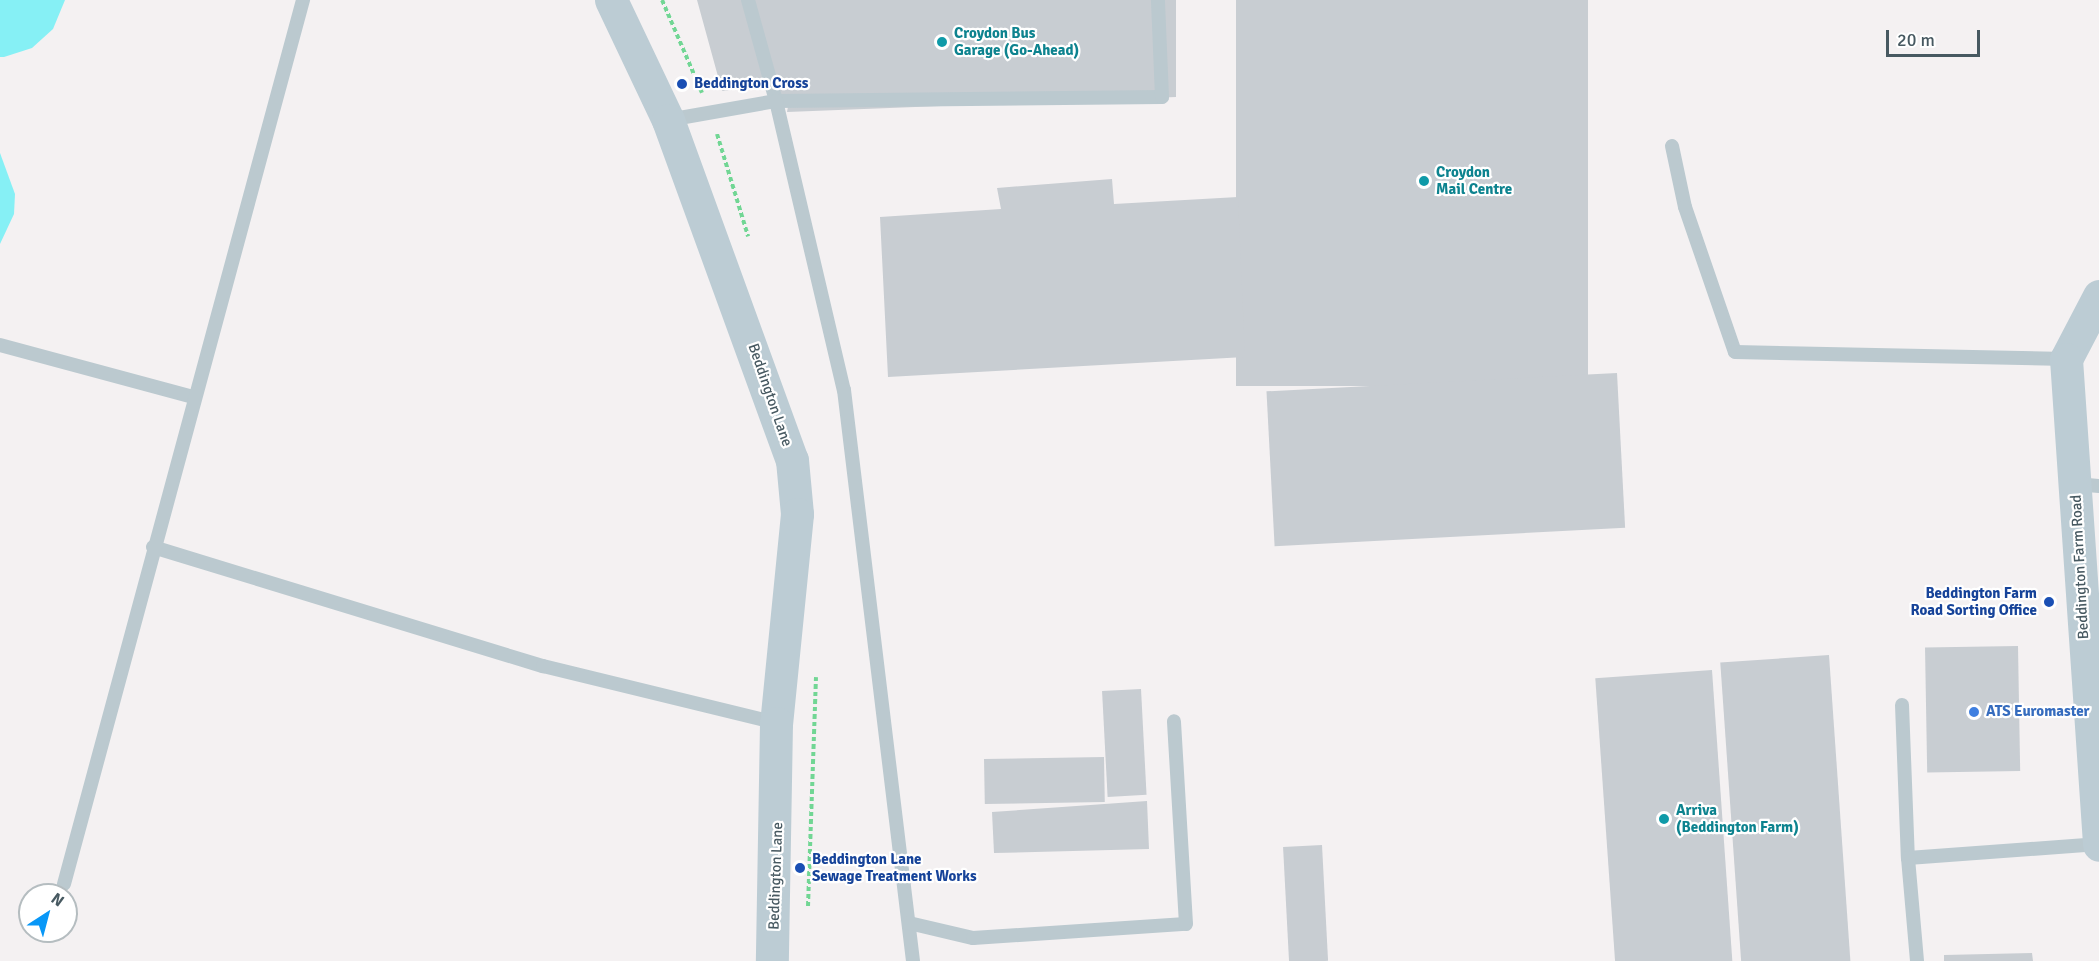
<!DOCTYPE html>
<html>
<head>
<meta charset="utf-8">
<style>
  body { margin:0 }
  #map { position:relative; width:2099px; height:961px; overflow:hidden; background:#f4f1f2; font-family:Signika,sans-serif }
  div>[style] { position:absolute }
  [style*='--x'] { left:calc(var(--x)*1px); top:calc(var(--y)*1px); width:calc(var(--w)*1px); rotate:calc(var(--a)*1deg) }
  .water>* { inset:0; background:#86f0f5 }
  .building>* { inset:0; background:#c8cdd2; transform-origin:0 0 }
  .path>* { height:4px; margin-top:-2px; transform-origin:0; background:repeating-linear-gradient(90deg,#71d694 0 4.5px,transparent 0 7.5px) }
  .lane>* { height:14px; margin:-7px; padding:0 7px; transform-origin:7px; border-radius:7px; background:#bbc9cf }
  .secondary>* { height:33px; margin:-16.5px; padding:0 16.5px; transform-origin:16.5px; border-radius:16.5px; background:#bcccd4 }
  .dots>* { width:16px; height:16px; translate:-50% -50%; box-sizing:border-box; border:3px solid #fff; border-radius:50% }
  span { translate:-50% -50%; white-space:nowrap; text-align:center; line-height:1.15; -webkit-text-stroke:4.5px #fff; paint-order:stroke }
  .culture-label { font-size:15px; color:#0d838f; font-weight:700 }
  .left { translate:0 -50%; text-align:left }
  .transit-label { font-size:15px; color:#164399; font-weight:700 }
  .right { translate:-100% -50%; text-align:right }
  .street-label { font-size:15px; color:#475961 }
  .shop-label { font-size:15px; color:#366cbe; font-weight:700 }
  .north { position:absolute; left:18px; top:883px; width:60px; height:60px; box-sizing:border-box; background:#fff; border:2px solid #b5bdc0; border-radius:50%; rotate:36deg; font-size:16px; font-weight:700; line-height:24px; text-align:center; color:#475961 }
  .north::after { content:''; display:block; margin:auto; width:21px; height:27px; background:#0897f7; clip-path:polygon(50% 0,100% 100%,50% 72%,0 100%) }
  .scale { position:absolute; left:1886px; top:30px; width:94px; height:27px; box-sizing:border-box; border:3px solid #475961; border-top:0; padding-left:8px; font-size:18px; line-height:21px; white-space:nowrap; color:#475961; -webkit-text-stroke:4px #fff; paint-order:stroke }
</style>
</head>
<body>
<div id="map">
  <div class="water">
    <div style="clip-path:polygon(0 0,65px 0,53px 29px,32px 48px,4px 57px,0 57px)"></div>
    <div style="clip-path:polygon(0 153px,15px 194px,14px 214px,0 244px)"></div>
  </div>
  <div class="building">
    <div style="clip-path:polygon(697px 0,1176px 0,1176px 97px,787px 112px,789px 101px,771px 85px,722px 91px)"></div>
    <div style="left:1236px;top:0;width:352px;height:386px"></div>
    <div style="clip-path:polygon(1112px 179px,1114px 204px,1238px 197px,1245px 357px,888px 377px,880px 217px,1001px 209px,997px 188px)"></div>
    <div style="left:1617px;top:373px;width:155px;height:351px;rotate:87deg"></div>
    <div style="left:2018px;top:646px;width:125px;height:93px;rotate:89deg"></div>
    <div style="left:1829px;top:655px;width:307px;height:109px;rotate:86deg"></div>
    <div style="left:1712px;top:670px;width:292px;height:117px;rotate:86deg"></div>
    <div style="left:1141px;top:689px;width:106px;height:39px;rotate:87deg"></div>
    <div style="left:1104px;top:757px;width:45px;height:120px;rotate:89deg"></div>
    <div style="clip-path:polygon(1147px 801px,1149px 849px,994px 853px,992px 812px)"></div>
    <div style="left:1322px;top:845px;width:116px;height:39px;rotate:87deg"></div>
    <div style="clip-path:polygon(2032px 953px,2033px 961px,1944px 961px,1944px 955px)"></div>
  </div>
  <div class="path">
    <div style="--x:662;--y:0;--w:101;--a:66.7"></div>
    <div style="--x:717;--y:134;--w:107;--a:73.1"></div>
    <div style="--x:808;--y:906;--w:229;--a:-88"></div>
  </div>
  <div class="lane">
    <div style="--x:748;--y:0;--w:105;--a:74.5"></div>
    <div style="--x:776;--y:101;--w:386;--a:-0.6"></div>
    <div style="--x:1162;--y:97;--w:97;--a:-92.4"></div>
    <div style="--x:668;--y:120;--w:110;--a:-10"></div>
    <div style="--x:776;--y:101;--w:297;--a:76.8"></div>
    <div style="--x:844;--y:390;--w:575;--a:83.11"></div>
    <div style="--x:1672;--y:146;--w:62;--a:78"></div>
    <div style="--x:1685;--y:207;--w:153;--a:71"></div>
    <div style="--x:1735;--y:352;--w:331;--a:1.2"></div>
    <div style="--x:0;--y:345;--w:200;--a:15.1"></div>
    <div style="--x:2076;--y:484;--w:23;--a:5"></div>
    <div style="--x:153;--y:547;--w:408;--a:17"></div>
    <div style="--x:543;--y:666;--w:240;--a:13.7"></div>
    <div style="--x:1902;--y:705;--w:153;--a:87.8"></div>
    <div style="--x:1908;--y:858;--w:192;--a:-4.2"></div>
    <div style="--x:1908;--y:858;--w:103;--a:85"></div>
    <div style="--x:64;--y:884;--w:916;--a:-74.87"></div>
    <div style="--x:909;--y:923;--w:66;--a:13.2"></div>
    <div style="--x:973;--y:938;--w:213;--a:-3.8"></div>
    <div style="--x:1186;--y:924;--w:203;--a:-93.4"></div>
  </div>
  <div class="secondary">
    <div style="--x:611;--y:0;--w:133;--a:64.6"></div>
    <div style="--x:668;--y:120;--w:362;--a:70"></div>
    <div style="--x:792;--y:460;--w:54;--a:84.7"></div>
    <div style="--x:797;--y:514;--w:210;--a:95.7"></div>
    <div style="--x:776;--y:723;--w:238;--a:91"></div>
    <div style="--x:2099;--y:296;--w:71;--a:117.6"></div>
    <div style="--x:2066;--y:359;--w:487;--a:86.1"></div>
  </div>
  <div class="dots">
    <div style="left:942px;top:42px;background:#0f9aa8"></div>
    <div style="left:682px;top:84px;background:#1a4fb4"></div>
    <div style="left:1424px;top:181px;background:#0f9aa8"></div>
    <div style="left:2049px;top:602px;background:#1a4fb4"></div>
    <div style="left:1974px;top:712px;background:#3f7fe0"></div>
    <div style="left:1664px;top:819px;background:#0f9aa8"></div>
    <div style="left:800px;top:868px;background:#1a4fb4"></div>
  </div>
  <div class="culture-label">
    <span class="left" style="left:954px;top:42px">Croydon Bus<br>Garage (Go-Ahead)</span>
    <span class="left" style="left:1436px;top:181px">Croydon<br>Mail Centre</span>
    <span class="left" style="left:1676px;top:819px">Arriva<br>(Beddington Farm)</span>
  </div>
  <div class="transit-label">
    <span class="left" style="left:694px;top:84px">Beddington Cross</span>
    <span class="right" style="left:2037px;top:602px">Beddington Farm<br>Road Sorting Office</span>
    <span class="left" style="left:812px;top:868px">Beddington Lane<br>Sewage Treatment Works</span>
  </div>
  <div class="street-label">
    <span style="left:770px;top:395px;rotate:71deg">Beddington Lane</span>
    <span style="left:2080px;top:567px;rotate:-93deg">Beddington Farm Road</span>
    <span style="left:776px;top:876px;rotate:-88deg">Beddington Lane</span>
  </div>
  <div class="shop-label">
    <span class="left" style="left:1986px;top:712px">ATS Euromaster</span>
  </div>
  <div class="north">N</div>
  <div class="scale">20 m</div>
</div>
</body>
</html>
